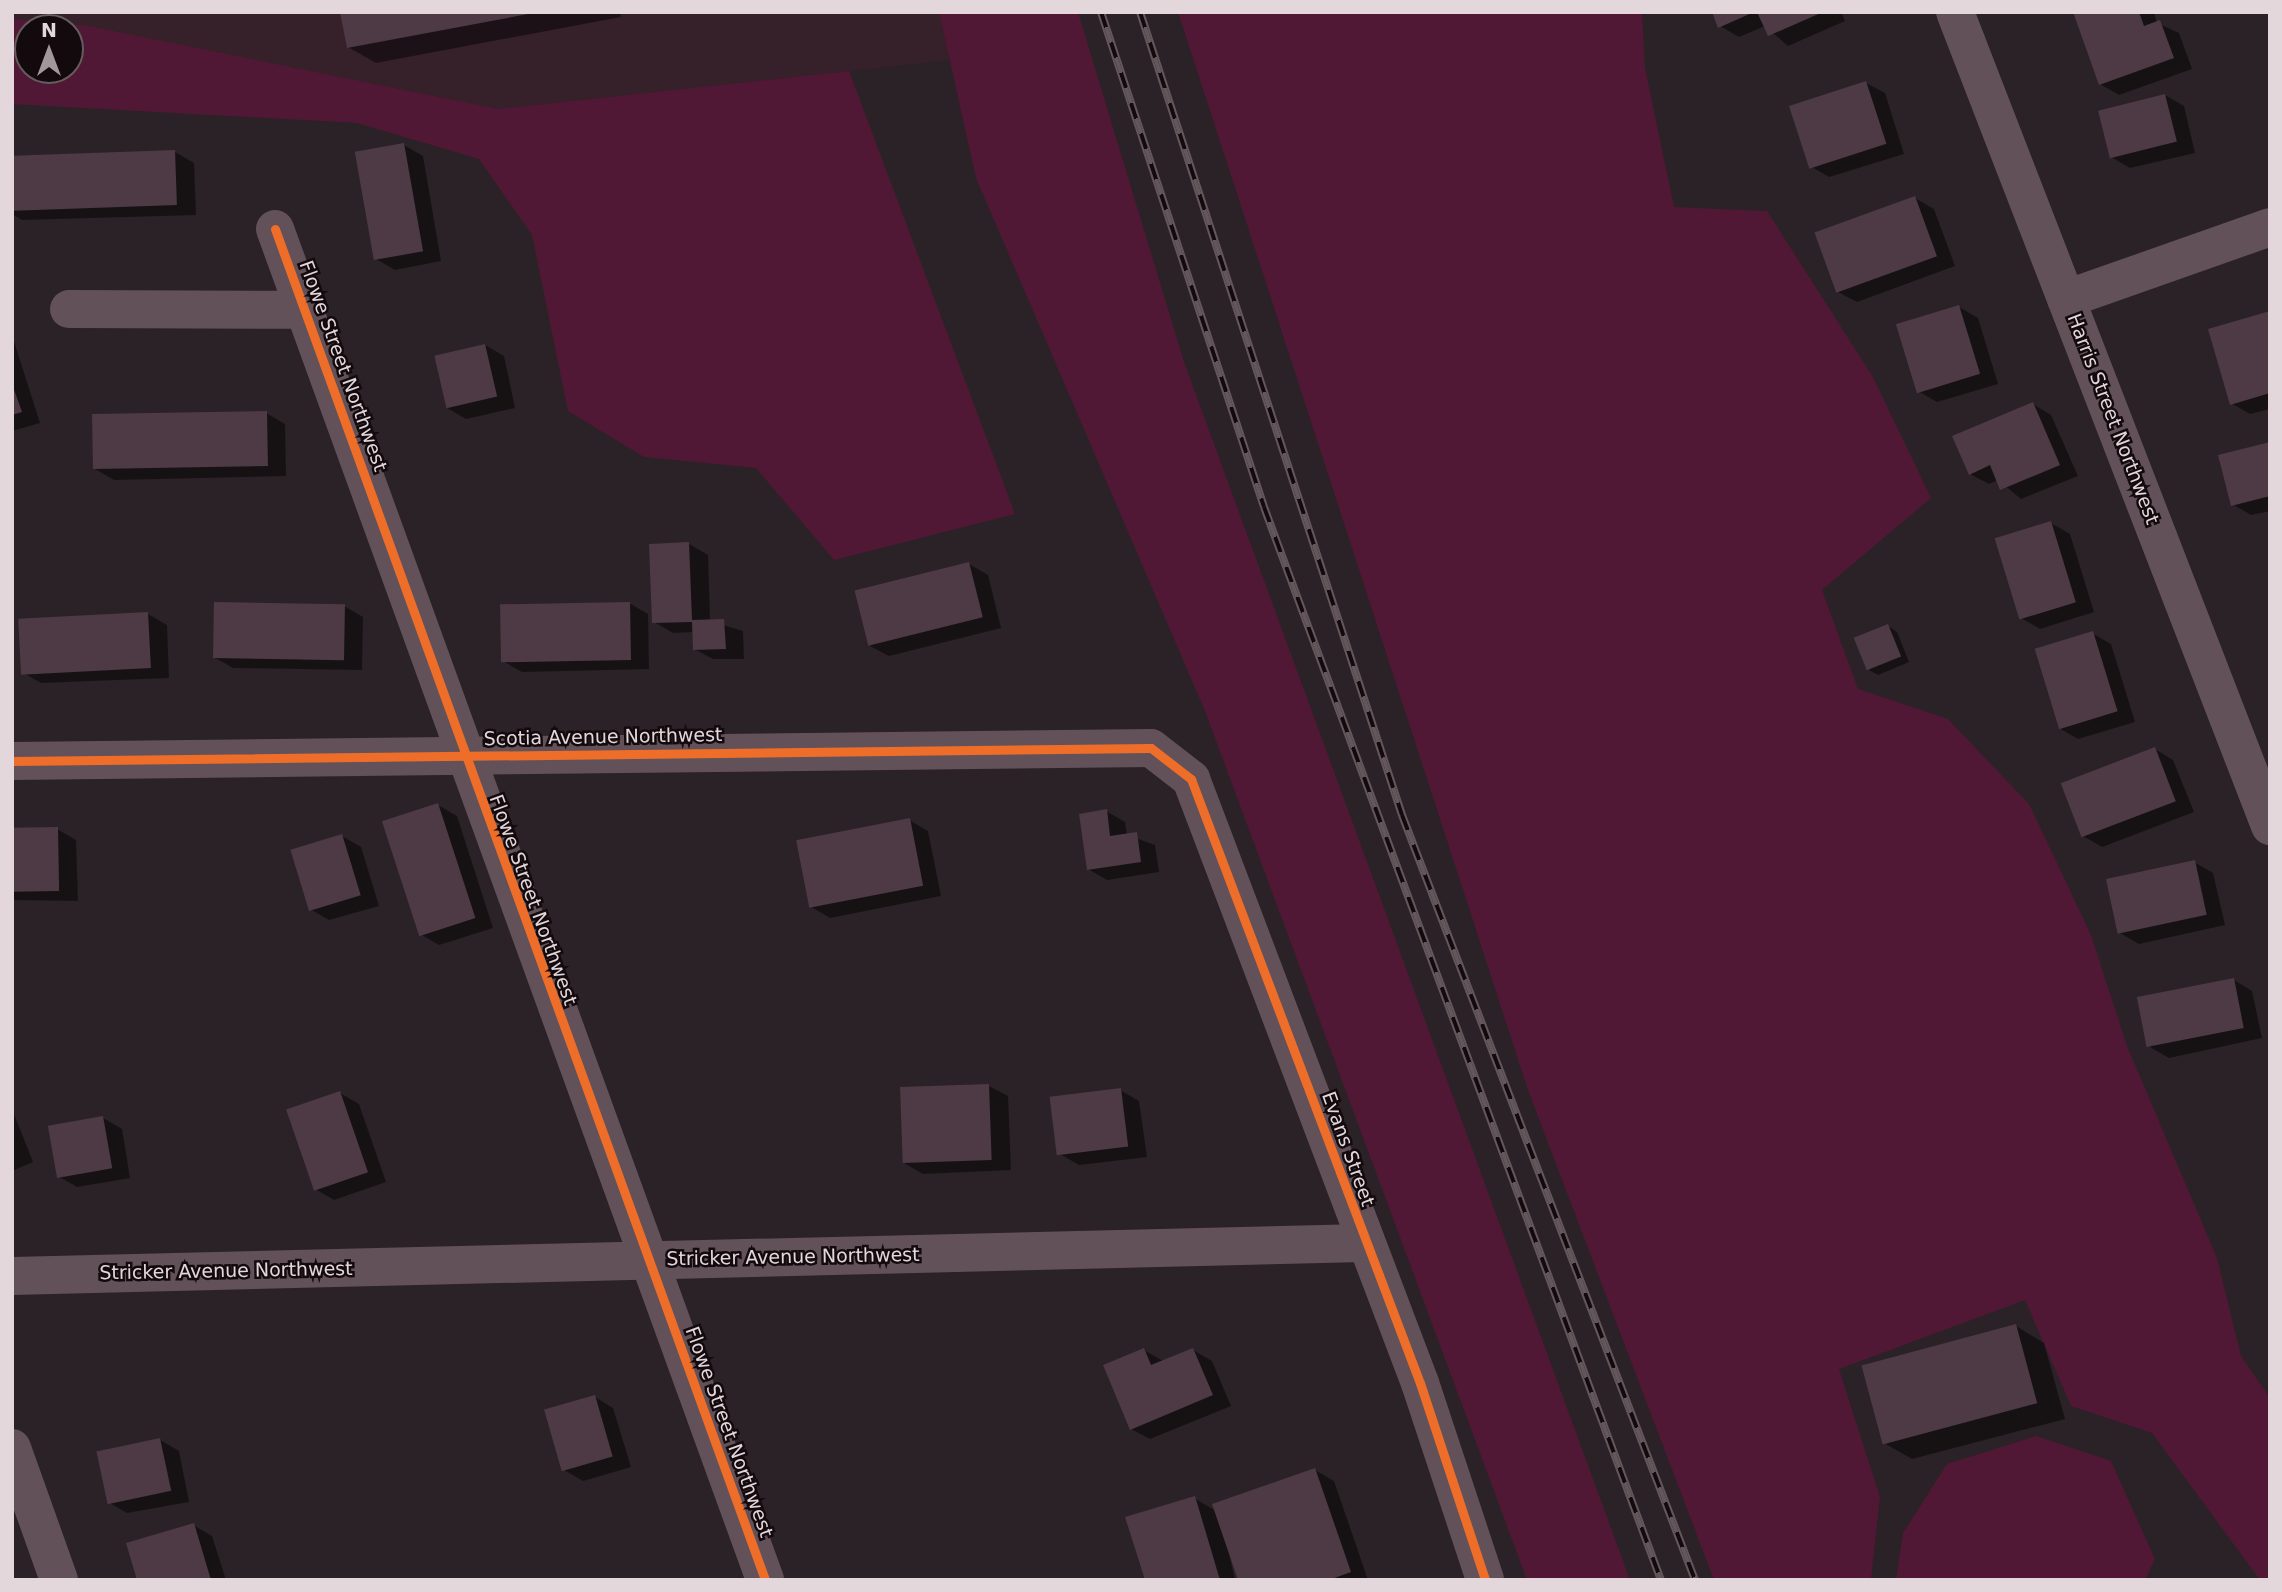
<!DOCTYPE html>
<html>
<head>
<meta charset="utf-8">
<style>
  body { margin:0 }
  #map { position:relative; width:2282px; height:1592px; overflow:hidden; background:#2a2226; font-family:"DejaVu Sans",sans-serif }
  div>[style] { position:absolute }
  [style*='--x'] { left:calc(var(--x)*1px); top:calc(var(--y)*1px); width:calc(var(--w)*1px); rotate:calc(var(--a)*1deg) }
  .built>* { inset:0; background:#36212a }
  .green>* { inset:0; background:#501835 }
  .shadow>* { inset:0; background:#0007 }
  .building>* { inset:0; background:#4e3a44; transform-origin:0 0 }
  .minor>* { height:38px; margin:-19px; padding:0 19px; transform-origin:19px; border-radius:19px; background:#625159 }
  .rail>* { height:8px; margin-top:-4px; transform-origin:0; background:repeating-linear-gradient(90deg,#120a0d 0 16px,#64575c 0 32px); box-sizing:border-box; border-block:2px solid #64575c }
  .cycleway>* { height:9px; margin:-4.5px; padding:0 4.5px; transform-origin:4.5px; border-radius:4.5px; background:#ee6e29 }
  span { translate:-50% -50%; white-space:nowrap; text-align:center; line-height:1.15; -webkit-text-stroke:5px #120a0d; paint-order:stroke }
  .street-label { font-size:19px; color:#e3d7db }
  .frame { position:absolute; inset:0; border:14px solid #e3d7db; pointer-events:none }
  .north { position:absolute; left:14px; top:14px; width:70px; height:70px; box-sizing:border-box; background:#120a0d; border:2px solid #665c5f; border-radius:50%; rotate:0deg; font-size:19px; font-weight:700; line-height:28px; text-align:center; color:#e3d7db }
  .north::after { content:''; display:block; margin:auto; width:24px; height:32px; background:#a2989c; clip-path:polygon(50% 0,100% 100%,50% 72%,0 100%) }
</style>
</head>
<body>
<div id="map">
  <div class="built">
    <div style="clip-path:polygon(12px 12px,939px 12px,950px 60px,499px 109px,84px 25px,12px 19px)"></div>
  </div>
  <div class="green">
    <div style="clip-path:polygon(939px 12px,1078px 12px,1184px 362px,1630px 1580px,1527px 1580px,1205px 711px,976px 178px)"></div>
    <div style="clip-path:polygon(1178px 12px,1642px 12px,1645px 68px,1674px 207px,1767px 211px,1873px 377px,1931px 498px,1822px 590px,1858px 689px,1948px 719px,2029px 804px,2091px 935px,2127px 1046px,2217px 1258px,2241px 1356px,2270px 1398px,2270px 1580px,2260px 1580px,2152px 1433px,2071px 1406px,2025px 1300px,1839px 1369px,1880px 1497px,1871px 1580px,1714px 1580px,1528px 1090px)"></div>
    <div style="clip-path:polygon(evenodd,12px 19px,84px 25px,499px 109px,849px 71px,1015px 514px,834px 560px,756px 468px,644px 457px,568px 411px,532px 235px,479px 159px,357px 123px,12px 104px,12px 19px,28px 28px,70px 28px,70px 70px,28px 70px,28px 28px)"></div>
    <div style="clip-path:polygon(2036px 1436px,2111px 1461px,2155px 1559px,2145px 1580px,1896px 1580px,1903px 1533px,1947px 1464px)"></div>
  </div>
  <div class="shadow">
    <div style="clip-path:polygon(342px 12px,620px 12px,621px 17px,376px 63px,348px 47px)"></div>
    <div style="clip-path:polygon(1713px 12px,1841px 12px,1845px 21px,1788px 46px,1765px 26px,1739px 37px,1720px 26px)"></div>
    <div style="clip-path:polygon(2074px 12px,2154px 12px,2157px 23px,2179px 33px,2192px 69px,2119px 95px,2100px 84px)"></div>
    <div style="clip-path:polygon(1866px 83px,1885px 93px,1904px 154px,1829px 177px,1810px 166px)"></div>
    <div style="clip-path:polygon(2165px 95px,2184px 106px,2195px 153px,2130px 168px,2111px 157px)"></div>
    <div style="clip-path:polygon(404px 145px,423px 156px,441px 261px,395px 270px,376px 259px)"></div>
    <div style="clip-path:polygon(175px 152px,194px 163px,196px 215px,22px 220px,12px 214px,12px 156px)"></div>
    <div style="clip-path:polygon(1915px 198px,1934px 209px,1955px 266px,1857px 302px,1838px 292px)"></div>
    <div style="clip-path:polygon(1959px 307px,1978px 318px,1998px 384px,1937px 402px,1918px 391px)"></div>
    <div style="clip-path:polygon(2270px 313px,2270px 409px,2250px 414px,2231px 403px)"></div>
    <div style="clip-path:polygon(12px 335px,40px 423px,12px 431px)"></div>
    <div style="clip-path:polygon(485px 345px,504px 356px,515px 408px,466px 419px,447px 408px)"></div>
    <div style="clip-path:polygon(2033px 404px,2051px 415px,2078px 476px,2021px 499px,1998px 480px,1989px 484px,1970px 474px)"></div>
    <div style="clip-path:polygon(266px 413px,285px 424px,286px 476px,114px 480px,95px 469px)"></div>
    <div style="clip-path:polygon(2270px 443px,2270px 511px,2251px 515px,2232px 504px)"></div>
    <div style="clip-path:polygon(2051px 523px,2070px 534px,2094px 612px,2040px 629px,2021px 618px)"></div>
    <div style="clip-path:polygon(689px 544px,708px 555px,710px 621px,743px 631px,744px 659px,713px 659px,694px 649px,694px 632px,673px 633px,654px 622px)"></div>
    <div style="clip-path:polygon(969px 564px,988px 575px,1001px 628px,889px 656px,870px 646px)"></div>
    <div style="clip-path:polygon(629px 603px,648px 614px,649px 669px,522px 672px,503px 661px)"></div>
    <div style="clip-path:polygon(344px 606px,363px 617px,362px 670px,233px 668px,214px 657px)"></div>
    <div style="clip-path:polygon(148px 614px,167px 625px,169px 678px,41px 683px,22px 672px)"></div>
    <div style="clip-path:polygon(1888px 626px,1897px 632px,1909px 662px,1878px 675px,1869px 670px)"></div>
    <div style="clip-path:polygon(2092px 633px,2111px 644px,2135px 722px,2078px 739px,2059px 728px)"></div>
    <div style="clip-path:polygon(2155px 749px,2173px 760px,2194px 812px,2102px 847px,2083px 836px)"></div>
    <div style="clip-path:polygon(438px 805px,457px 816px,493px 928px,439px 945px,420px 934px)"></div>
    <div style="clip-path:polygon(1106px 811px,1125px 822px,1127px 835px,1155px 845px,1159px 872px,1107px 880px,1088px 869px)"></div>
    <div style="clip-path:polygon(909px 820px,928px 831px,941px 896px,830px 918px,811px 907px)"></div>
    <div style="clip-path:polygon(57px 829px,76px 840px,78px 901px,12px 900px,12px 830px)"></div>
    <div style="clip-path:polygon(342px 836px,361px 847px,379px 906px,329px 920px,310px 909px)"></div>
    <div style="clip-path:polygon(2194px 862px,2213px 873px,2225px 925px,2139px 944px,2120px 933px)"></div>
    <div style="clip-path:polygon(2234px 980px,2252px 991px,2262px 1038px,2169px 1058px,2150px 1047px)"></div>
    <div style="clip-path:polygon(989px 1086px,1008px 1096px,1011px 1170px,923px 1174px,904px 1163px)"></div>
    <div style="clip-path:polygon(1120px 1090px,1139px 1101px,1147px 1157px,1079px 1165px,1060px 1154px)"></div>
    <div style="clip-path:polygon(340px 1093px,359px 1104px,386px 1182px,334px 1200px,315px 1189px)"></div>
    <div style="clip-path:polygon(12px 1109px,33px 1162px,12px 1171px)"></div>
    <div style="clip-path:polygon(103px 1118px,122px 1129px,130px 1178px,77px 1187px,58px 1176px)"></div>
    <div style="clip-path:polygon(2016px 1326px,2044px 1343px,2065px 1419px,1912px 1459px,1884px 1443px)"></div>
    <div style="clip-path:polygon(1144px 1350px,1163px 1361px,1193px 1350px,1212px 1361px,1231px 1406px,1150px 1439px,1131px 1429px)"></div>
    <div style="clip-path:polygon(595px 1397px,613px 1408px,631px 1467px,583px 1481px,564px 1470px)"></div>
    <div style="clip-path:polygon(160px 1440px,179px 1451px,189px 1502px,127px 1513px,108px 1502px)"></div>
    <div style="clip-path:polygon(1315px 1470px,1334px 1481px,1368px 1580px,1240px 1580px,1226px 1540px,1235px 1580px,1147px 1580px,1194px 1498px,1216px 1511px)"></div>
    <div style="clip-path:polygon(193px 1525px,212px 1536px,226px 1580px,139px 1580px)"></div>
  </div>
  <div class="building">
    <div style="clip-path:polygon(340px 12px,528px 12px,528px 14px,347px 48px)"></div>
    <div style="clip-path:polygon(1712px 12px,1754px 12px,1718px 28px)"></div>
    <div style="clip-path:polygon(1757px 12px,1823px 12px,1768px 36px)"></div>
    <div style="clip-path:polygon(2073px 12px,2139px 12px,2144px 26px,2160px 20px,2174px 58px,2099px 85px)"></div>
    <div style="left:1866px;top:81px;width:66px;height:81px;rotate:72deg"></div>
    <div style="left:2165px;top:94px;width:49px;height:69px;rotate:76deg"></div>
    <div style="left:404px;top:143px;width:110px;height:50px;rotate:80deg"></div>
    <div style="left:175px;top:150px;width:55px;height:163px;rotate:88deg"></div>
    <div style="left:1915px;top:196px;width:64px;height:107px;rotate:70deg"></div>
    <div style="left:1959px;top:305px;width:72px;height:66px;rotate:73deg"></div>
    <div style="clip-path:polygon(2270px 311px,2270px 393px,2230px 405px,2208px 329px)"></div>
    <div style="left:485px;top:344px;width:54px;height:52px;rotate:77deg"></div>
    <div style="clip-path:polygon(12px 384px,22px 412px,12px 415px)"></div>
    <div style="clip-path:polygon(2033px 402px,2060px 465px,2000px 490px,1990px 465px,1969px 475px,1952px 436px)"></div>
    <div style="left:267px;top:411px;width:55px;height:175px;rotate:89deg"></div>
    <div style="clip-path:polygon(2270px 442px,2270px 496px,2231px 506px,2218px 455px)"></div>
    <div style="left:2051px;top:521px;width:85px;height:59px;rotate:73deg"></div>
    <div style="clip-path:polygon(689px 542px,692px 620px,724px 619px,726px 649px,693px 650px,692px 622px,652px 623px,649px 544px)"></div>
    <div style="left:969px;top:562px;width:57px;height:118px;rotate:76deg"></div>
    <div style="left:214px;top:602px;width:131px;height:56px;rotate:1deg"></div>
    <div style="left:630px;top:602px;width:58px;height:130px;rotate:89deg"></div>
    <div style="left:148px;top:612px;width:56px;height:130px;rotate:87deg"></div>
    <div style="left:1888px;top:624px;width:35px;height:37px;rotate:68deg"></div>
    <div style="left:2093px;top:631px;width:84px;height:61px;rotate:73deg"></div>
    <div style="left:2155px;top:747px;width:58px;height:101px;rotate:69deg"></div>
    <div style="left:438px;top:803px;width:121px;height:59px;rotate:72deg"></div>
    <div style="clip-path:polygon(1107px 809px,1110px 836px,1137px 832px,1141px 862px,1087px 870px,1079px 814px)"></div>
    <div style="left:910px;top:818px;width:69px;height:116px;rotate:79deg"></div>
    <div style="left:58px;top:827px;width:64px;height:46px;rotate:89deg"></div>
    <div style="left:342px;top:834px;width:64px;height:54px;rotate:73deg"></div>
    <div style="left:2195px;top:860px;width:56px;height:91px;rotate:78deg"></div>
    <div style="left:2234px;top:978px;width:51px;height:99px;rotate:79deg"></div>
    <div style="left:989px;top:1084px;width:76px;height:89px;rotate:88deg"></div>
    <div style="left:1121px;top:1088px;width:59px;height:72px;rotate:83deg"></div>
    <div style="left:340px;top:1091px;width:86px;height:57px;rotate:71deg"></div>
    <div style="left:103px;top:1116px;width:53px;height:56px;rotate:80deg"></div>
    <div style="left:2016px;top:1324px;width:82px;height:160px;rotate:75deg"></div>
    <div style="clip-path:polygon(1144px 1348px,1151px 1365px,1193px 1348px,1213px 1395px,1130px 1430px,1103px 1365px)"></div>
    <div style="left:595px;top:1395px;width:64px;height:53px;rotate:74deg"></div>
    <div style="left:160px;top:1438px;width:54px;height:65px;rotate:78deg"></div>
    <div style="clip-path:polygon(1315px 1468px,1351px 1572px,1329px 1580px,1238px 1580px,1212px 1504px)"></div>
    <div style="clip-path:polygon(1195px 1496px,1220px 1580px,1145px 1580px,1125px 1517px)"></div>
    <div style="clip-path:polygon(194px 1523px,211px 1580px,137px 1580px,126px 1543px)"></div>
  </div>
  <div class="minor">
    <div style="--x:1955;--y:12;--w:873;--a:68.84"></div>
    <div style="--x:275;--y:229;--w:1437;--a:70.06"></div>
    <div style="--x:2066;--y:299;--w:216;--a:-19.4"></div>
    <div style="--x:69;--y:309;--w:236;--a:0.2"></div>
    <div style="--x:12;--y:761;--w:1139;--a:-0.65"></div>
    <div style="--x:1151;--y:748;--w:51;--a:37.8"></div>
    <div style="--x:1191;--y:779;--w:646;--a:69.24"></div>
    <div style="--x:1420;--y:1383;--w:207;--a:71.7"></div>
    <div style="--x:12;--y:1276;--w:1352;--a:-1.4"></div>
    <div style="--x:12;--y:1448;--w:140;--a:70.4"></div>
  </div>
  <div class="rail">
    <div style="--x:1101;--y:12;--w:521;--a:71.77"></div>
    <div style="--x:1264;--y:507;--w:1144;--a:69.7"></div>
    <div style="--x:1140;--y:12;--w:845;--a:71.93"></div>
    <div style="--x:1402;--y:815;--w:819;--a:69.04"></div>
  </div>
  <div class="cycleway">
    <div style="--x:275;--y:229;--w:1437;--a:70.06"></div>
    <div style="--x:12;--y:761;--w:1139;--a:-0.65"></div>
    <div style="--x:1151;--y:748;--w:51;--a:37.8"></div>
    <div style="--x:1191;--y:779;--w:646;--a:69.24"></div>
    <div style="--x:1420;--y:1383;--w:207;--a:71.7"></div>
  </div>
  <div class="street-label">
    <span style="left:343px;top:366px;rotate:70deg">Flowe Street Northwest</span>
    <span style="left:2113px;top:419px;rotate:69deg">Harris Street Northwest</span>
    <span style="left:603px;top:737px;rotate:-1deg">Scotia Avenue Northwest</span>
    <span style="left:533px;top:900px;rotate:70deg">Flowe Street Northwest</span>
    <span style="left:1348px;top:1149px;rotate:70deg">Evans Street</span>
    <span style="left:793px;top:1257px;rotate:-1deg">Stricker Avenue Northwest</span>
    <span style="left:226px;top:1271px;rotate:-1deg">Stricker Avenue Northwest</span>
    <span style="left:729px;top:1432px;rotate:70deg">Flowe Street Northwest</span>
  </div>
  <div class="frame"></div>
  <div class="north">N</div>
</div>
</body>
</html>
